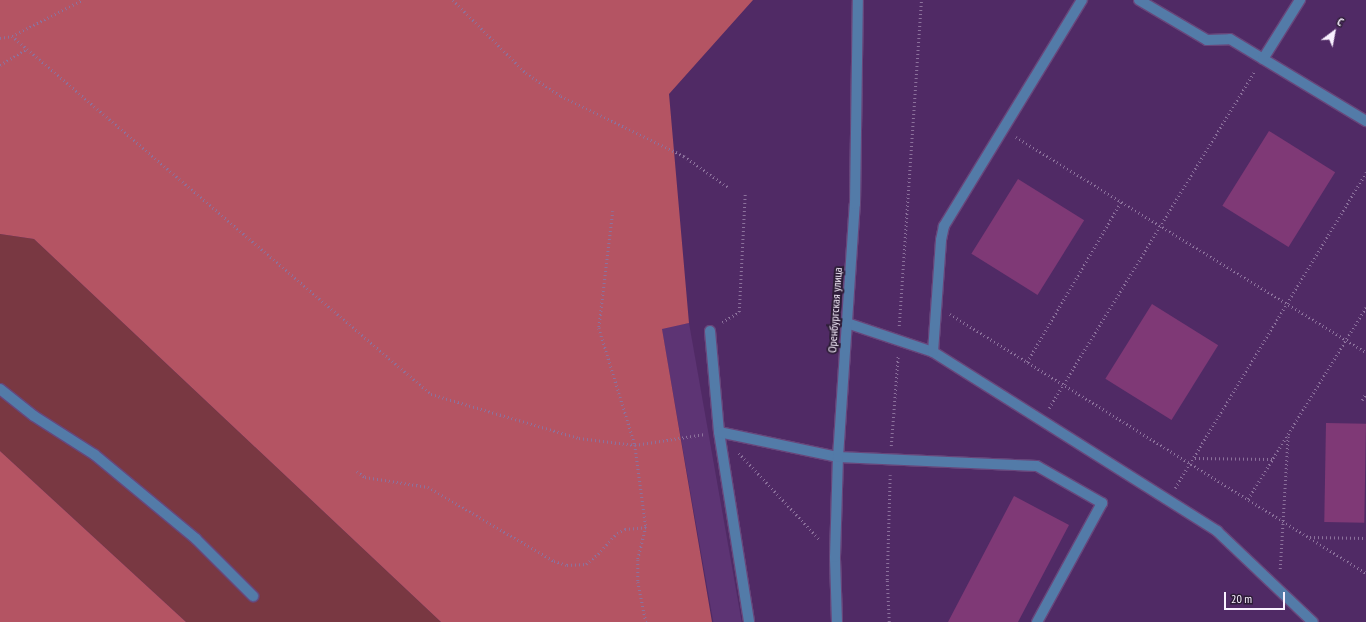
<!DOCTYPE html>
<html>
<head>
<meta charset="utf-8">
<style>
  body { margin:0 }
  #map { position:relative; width:1366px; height:622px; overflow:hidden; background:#502a65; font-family:"PT Sans Narrow",sans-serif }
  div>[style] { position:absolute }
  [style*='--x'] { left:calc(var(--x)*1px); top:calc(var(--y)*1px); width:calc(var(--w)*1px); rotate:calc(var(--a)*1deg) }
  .built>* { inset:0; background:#5d3474; transform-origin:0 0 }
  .green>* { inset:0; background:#793842 }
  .forest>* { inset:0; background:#b45463 }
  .building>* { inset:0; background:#7f3976; transform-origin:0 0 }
  .path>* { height:2.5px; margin-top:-1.25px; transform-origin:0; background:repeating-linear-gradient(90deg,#8c719c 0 1px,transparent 0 4px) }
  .roads { filter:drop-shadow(1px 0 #68467b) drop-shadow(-1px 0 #68467b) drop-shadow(0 1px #68467b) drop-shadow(0 -1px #68467b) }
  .service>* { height:10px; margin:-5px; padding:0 5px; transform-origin:5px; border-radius:5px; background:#537ba8 }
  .minor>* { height:10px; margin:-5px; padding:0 5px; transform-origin:5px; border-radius:5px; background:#537ba8 }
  span { translate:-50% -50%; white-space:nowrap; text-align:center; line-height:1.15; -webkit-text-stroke:4px #2d1d37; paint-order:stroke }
  .street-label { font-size:12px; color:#f9f1ff }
  .north { position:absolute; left:1314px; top:12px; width:40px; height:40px; -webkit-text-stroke:3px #2d1d37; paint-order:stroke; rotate:32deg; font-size:11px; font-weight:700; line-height:16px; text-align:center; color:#f9f1ff }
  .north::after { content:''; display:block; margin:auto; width:14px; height:18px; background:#f9f1ff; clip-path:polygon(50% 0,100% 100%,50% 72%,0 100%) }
  .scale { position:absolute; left:1224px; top:592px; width:61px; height:18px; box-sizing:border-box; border:2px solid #f9f1ff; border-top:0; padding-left:5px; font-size:12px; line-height:14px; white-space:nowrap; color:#f9f1ff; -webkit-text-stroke:3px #2d1d37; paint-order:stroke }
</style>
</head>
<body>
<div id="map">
  <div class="built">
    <div style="left:689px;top:323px;width:304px;height:28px;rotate:80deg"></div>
  </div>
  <div class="green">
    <div style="clip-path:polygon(0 234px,34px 239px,441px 622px,186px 622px,0 451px)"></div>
  </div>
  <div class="forest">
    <div style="clip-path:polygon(0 0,753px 0,669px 94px,689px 323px,662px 329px,712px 622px,441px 622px,34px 239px,0 234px)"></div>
    <div style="clip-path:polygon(0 451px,186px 622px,0 622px)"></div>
  </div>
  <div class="building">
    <div style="left:1269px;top:131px;width:78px;height:88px;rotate:32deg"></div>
    <div style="left:1018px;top:179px;width:78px;height:88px;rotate:32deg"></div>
    <div style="left:1152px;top:304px;width:78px;height:88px;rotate:32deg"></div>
    <div style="left:1326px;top:423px;width:40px;height:99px;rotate:1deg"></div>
    <div style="clip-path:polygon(1014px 496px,1069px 525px,1018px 622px,948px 622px)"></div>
  </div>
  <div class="path">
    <div style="--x:453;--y:0;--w:103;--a:45"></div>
    <div style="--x:526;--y:73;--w:42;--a:33.3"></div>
    <div style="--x:561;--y:96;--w:137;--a:26"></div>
    <div style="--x:684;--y:156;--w:55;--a:35.4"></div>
    <div style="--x:12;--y:36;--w:551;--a:40.51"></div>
    <div style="--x:431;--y:394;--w:154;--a:16.6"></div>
    <div style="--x:579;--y:438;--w:56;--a:7.1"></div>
    <div style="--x:635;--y:445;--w:71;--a:-8.9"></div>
    <div style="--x:0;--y:38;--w:12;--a:-9"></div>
    <div style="--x:12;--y:36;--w:79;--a:-27.2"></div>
    <div style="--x:0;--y:65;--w:31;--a:-31"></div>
    <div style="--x:1016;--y:137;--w:411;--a:31.6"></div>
    <div style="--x:613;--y:211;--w:118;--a:96.8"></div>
    <div style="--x:599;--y:328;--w:122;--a:72.9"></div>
    <div style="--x:635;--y:445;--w:83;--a:82.4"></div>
    <div style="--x:646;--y:527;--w:34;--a:104"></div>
    <div style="--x:638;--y:560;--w:22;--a:90"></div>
    <div style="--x:638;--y:582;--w:41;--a:78.7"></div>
    <div style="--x:950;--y:314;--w:490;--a:31.9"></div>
    <div style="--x:722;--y:322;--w:20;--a:-30"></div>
    <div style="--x:739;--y:312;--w:120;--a:-87.1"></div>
    <div style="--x:899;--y:326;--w:327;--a:-86.1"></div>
    <div style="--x:1027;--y:362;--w:186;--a:-59.6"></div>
    <div style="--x:1362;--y:400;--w:8;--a:-60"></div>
    <div style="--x:1049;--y:408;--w:395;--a:-58.6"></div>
    <div style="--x:891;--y:446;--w:91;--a:-85.6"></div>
    <div style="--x:739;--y:453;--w:119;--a:47"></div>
    <div style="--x:1195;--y:458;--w:78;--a:0.7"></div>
    <div style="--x:357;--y:471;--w:10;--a:37"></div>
    <div style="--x:365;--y:477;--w:64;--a:9"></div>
    <div style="--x:428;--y:487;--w:146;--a:30.4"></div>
    <div style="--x:554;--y:561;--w:14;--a:17"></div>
    <div style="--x:567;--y:565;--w:19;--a:-3"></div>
    <div style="--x:586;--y:564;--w:16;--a:-40"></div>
    <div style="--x:598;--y:554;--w:28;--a:-48"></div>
    <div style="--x:617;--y:533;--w:9;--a:-27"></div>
    <div style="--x:625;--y:529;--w:21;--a:-5"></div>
    <div style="--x:1175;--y:488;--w:369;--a:-58.8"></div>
    <div style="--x:1248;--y:499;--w:225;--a:-58.4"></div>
    <div style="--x:1310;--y:537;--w:56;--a:1"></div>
    <div style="--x:1280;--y:569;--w:133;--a:-86.6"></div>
    <div style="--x:889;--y:622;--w:42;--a:-92.7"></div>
    <div style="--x:887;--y:580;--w:105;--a:-88.4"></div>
  </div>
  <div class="roads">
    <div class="service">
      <div style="--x:1139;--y:0;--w:79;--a:30.5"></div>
      <div style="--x:1207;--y:40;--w:23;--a:-2"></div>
      <div style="--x:1230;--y:39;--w:159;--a:31.1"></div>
      <div style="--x:1263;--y:59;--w:70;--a:-57.9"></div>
      <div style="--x:847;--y:323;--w:91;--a:18.6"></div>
      <div style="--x:933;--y:352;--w:336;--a:32.2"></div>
      <div style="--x:1217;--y:531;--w:132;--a:43.5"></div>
      <div style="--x:710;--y:331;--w:101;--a:84.9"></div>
      <div style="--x:719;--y:432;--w:192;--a:81"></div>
      <div style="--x:933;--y:352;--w:112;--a:-85.9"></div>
      <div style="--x:941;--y:240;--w:14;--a:-78"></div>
      <div style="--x:944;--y:226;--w:265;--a:-58.6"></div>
      <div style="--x:0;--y:389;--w:43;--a:38.5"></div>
      <div style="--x:34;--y:416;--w:72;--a:32.6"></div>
      <div style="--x:95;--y:455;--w:131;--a:39.7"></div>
      <div style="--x:196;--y:539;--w:81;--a:45"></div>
      <div style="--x:719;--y:432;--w:122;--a:11.9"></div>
      <div style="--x:838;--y:457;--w:199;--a:2.6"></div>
      <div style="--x:1037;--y:466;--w:75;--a:29.6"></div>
      <div style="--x:1102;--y:503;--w:136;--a:118.6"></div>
    </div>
    <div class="minor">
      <div style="--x:837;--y:622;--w:65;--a:-91.8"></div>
      <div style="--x:835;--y:557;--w:100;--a:-88.3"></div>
      <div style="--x:838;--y:457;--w:254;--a:-86.2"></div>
      <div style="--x:855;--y:204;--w:204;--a:-89.2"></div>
    </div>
  </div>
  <div class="street-label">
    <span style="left:835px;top:310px;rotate:-86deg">Оренбургская улица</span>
  </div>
  <div class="north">С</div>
  <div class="scale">20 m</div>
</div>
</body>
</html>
